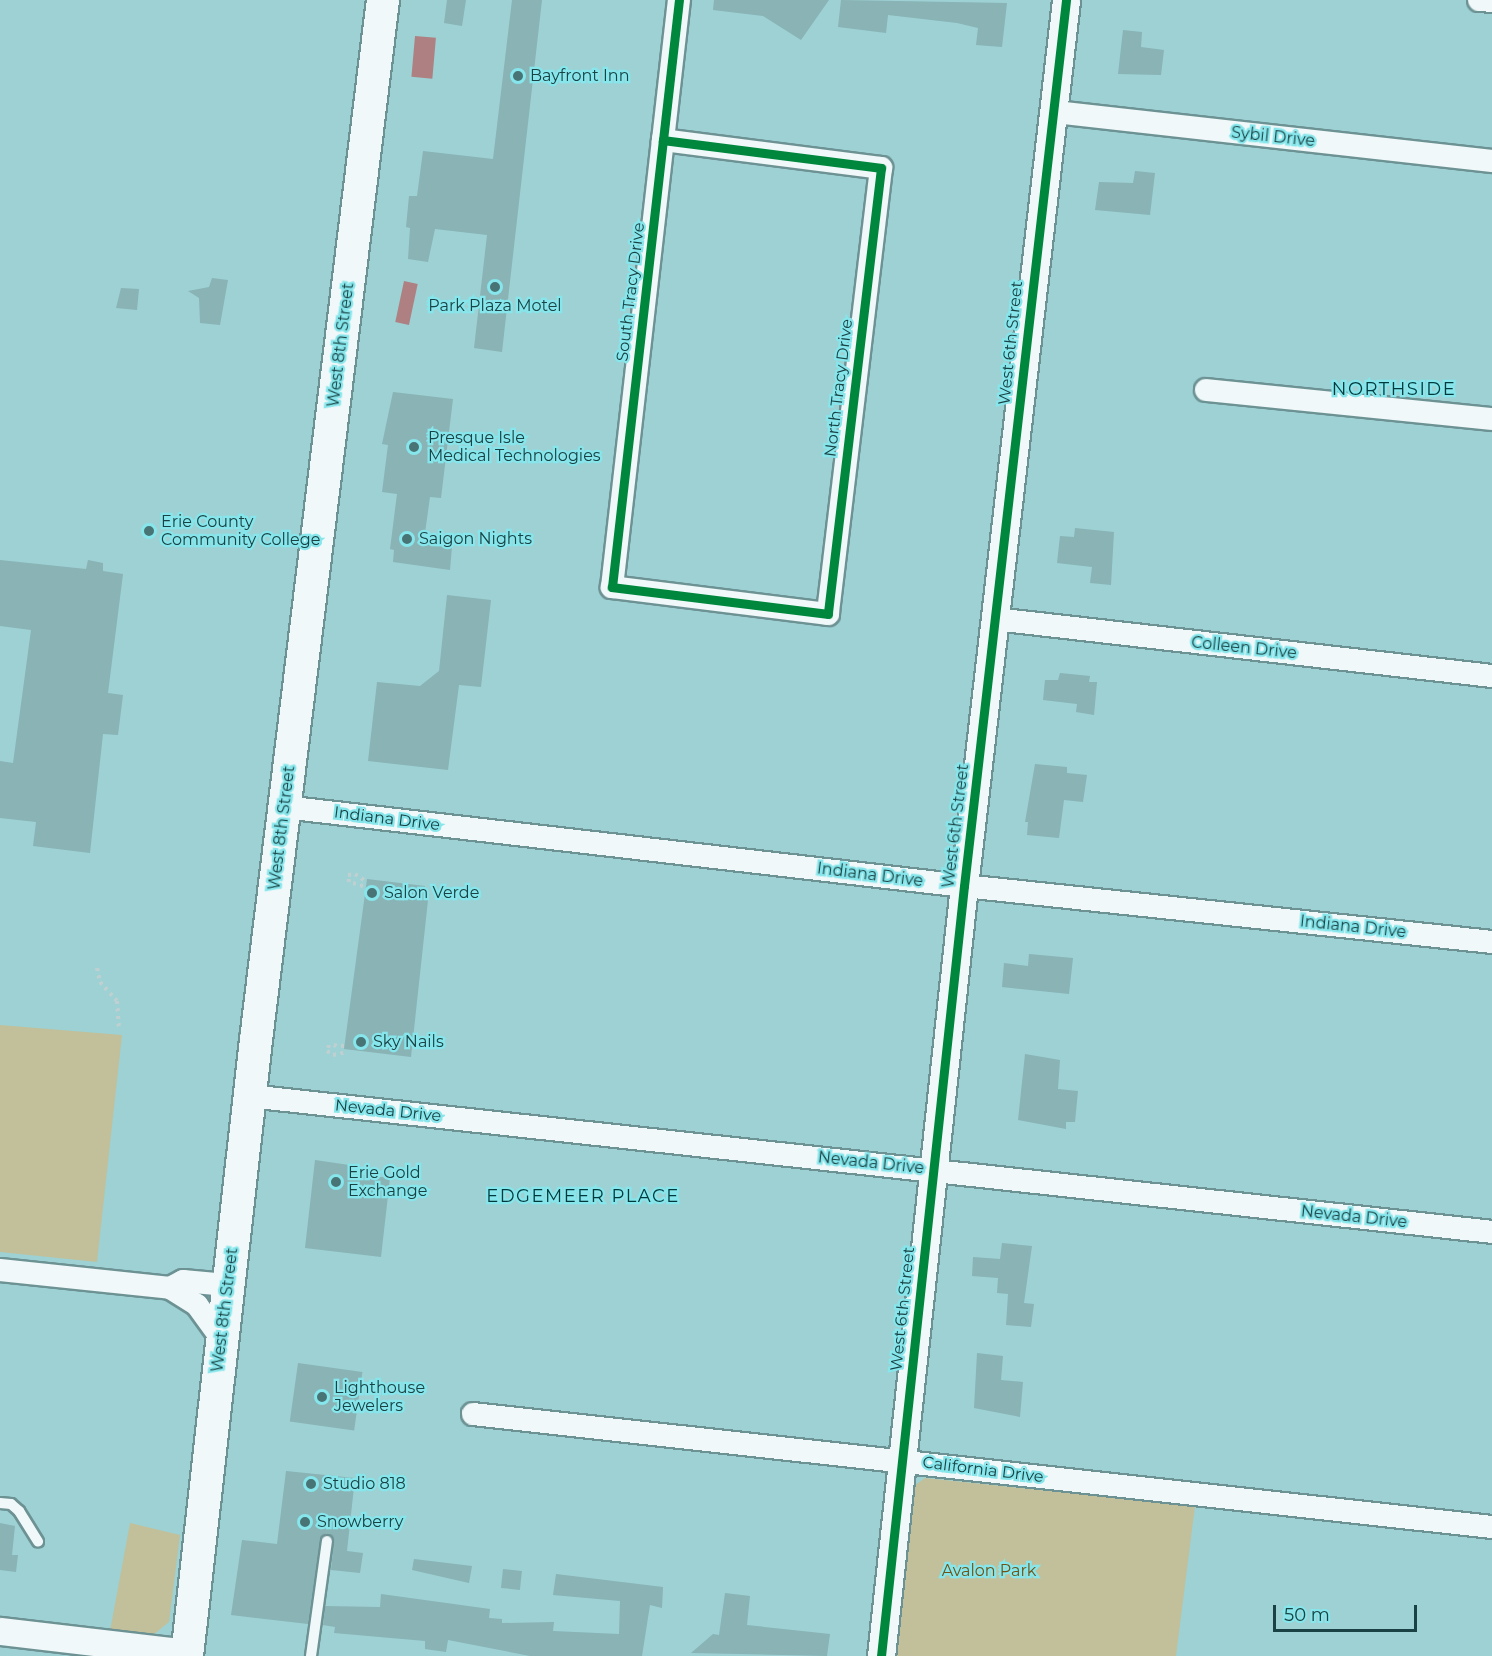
<!DOCTYPE html>
<html>
<head>
<meta charset="utf-8">
<style>
  body { margin:0 }
  #map { position:relative; width:1492px; height:1656px; overflow:hidden; background:#9dd1d4; font-family:Montserrat,sans-serif }
  div>[style] { position:absolute }
  [style*='--x'] { left:calc(var(--x)*1px); top:calc(var(--y)*1px); width:calc(var(--w)*1px); rotate:calc(var(--a)*1deg) }
  .green>* { inset:0; background:#c1c09a }
  .water>* { inset:0; background:#ae8082; transform-origin:0 0 }
  .building>* { inset:0; background:#89b3b5; transform-origin:0 0 }
  .path>* { height:4px; margin-top:-2px; transform-origin:0; background:repeating-linear-gradient(90deg,#c0d0d1 0 3px,transparent 0 7.5px) }
  .roads { filter:drop-shadow(2px 0 #6d9294) drop-shadow(-2px 0 #6d9294) drop-shadow(0 2px #6d9294) drop-shadow(0 -2px #6d9294) }
  .service>* { height:10px; margin:-5px; padding:0 5px; transform-origin:5px; border-radius:5px; background:#f0f8f9 }
  .minor>* { height:22px; margin:-11px; padding:0 11px; transform-origin:11px; border-radius:11px; background:#f0f8f9 }
  .tertiary>* { height:27px; margin:-13.5px; padding:0 13.5px; transform-origin:13.5px; border-radius:13.5px; background:#f0f8f9 }
  .secondary>* { height:32px; margin:-16px; padding:0 16px; transform-origin:16px; border-radius:16px; background:#f0f8f9 }
  .cycleway>* { height:9px; margin:-4.5px; padding:0 4.5px; transform-origin:4.5px; border-radius:4.5px; background:#00873e }
  .dots>* { width:16px; height:16px; translate:-50% -50%; box-sizing:border-box; border:3px solid #86e6eb; border-radius:50% }
  span { translate:-50% -50%; white-space:nowrap; text-align:center; line-height:1.15; -webkit-text-stroke:4.5px #86e6eb; paint-order:stroke }
  .poi-label { font-size:16px; color:#1a4244 }
  .left { translate:0 -50%; text-align:left }
  .street-label { font-size:16px; color:#1a4244 }
  .park-label { font-size:16px; color:#715212 }
  .neighbourhood-label { font-size:18px; color:#00393c; letter-spacing:1.5px }
  .scale { position:absolute; left:1273px; top:1605px; width:144px; height:27px; box-sizing:border-box; border:3px solid #1a4244; border-top:0; padding-left:8px; font-size:18px; line-height:21px; white-space:nowrap; color:#1a4244; -webkit-text-stroke:4px #86e6eb; paint-order:stroke }
</style>
</head>
<body>
<div id="map">
  <div class="green">
    <div style="clip-path:polygon(0 1025px,122px 1035px,97px 1262px,0 1252px)"></div>
    <div style="clip-path:polygon(925px 1478px,1195px 1506px,1176px 1656px,891px 1656px,911px 1488px)"></div>
    <div style="clip-path:polygon(130px 1523px,180px 1535px,169px 1622px,153px 1635px,110px 1631px)"></div>
  </div>
  <div class="water">
    <div style="left:415px;top:36px;width:21px;height:41px;rotate:5deg"></div>
    <div style="left:404px;top:281px;width:14px;height:42px;rotate:12deg"></div>
  </div>
  <div class="building">
    <div style="clip-path:polygon(447px 0,466px 0,462px 26px,444px 23px)"></div>
    <div style="clip-path:polygon(512px 0,542px 0,502px 352px,474px 348px,487px 235px,435px 229px,428px 262px,408px 259px,410px 228px,406px 227px,409px 196px,417px 196px,423px 151px,493px 159px)"></div>
    <div style="clip-path:polygon(714px 0,829px 0,801px 40px,763px 16px,713px 10px)"></div>
    <div style="clip-path:polygon(841px 0,1007px 3px,1002px 47px,976px 45px,978px 28px,957px 23px,888px 15px,886px 33px,838px 27px)"></div>
    <div style="clip-path:polygon(1123px 30px,1142px 32px,1141px 47px,1164px 50px,1161px 75px,1118px 74px)"></div>
    <div style="clip-path:polygon(1135px 171px,1155px 173px,1150px 215px,1095px 210px,1099px 182px,1133px 183px)"></div>
    <div style="clip-path:polygon(212px 278px,228px 280px,220px 325px,200px 323px,199px 298px,188px 291px,209px 287px)"></div>
    <div style="clip-path:polygon(121px 288px,139px 289px,137px 310px,116px 308px)"></div>
    <div style="clip-path:polygon(393px 392px,453px 399px,441px 498px,430px 497px,425px 533px,453px 535px,450px 570px,393px 562px,394px 550px,390px 549px,397px 494px,382px 492px,388px 445px,382px 444px)"></div>
    <div style="clip-path:polygon(1075px 528px,1114px 532px,1111px 585px,1090px 583px,1092px 567px,1057px 563px,1060px 536px,1074px 537px)"></div>
    <div style="clip-path:polygon(0 560px,86px 569px,88px 560px,103px 563px,103px 571px,123px 574px,108px 693px,123px 695px,118px 735px,103px 734px,90px 853px,33px 846px,36px 822px,0 818px,0 761px,13px 763px,31px 630px,0 626px)"></div>
    <div style="clip-path:polygon(447px 595px,491px 600px,481px 687px,459px 685px,448px 770px,368px 761px,377px 682px,420px 686px,439px 671px)"></div>
    <div style="clip-path:polygon(1060px 673px,1090px 676px,1089px 682px,1097px 682px,1094px 715px,1076px 712px,1077px 704px,1043px 700px,1045px 680px,1058px 680px)"></div>
    <div style="clip-path:polygon(1035px 764px,1067px 767px,1067px 773px,1087px 775px,1083px 802px,1064px 800px,1059px 838px,1027px 835px,1028px 822px,1025px 822px)"></div>
    <div style="clip-path:polygon(367px 879px,425px 886px,424px 891px,429px 891px,411px 1057px,344px 1049px)"></div>
    <div style="clip-path:polygon(1029px 954px,1073px 958px,1069px 994px,1002px 987px,1004px 963px,1028px 966px)"></div>
    <div style="clip-path:polygon(1025px 1054px,1060px 1060px,1058px 1089px,1078px 1091px,1075px 1122px,1066px 1122px,1066px 1129px,1018px 1120px)"></div>
    <div style="clip-path:polygon(315px 1160px,356px 1166px,355px 1174px,390px 1178px,381px 1257px,305px 1248px)"></div>
    <div style="clip-path:polygon(1002px 1243px,1032px 1246px,1024px 1303px,1034px 1304px,1031px 1327px,1006px 1325px,1008px 1294px,997px 1293px,998px 1278px,972px 1276px,973px 1257px,1000px 1259px)"></div>
    <div style="clip-path:polygon(977px 1353px,1003px 1356px,1001px 1380px,1023px 1382px,1020px 1417px,974px 1408px)"></div>
    <div style="left:298px;top:1363px;width:65px;height:59px;rotate:8deg"></div>
    <div style="clip-path:polygon(286px 1471px,355px 1478px,347px 1551px,363px 1553px,360px 1573px,331px 1570px,334px 1539px,325px 1534px,320px 1540px,308px 1624px,231px 1615px,242px 1540px,277px 1544px)"></div>
    <div style="clip-path:polygon(0 1523px,15px 1526px,12px 1555px,18px 1555px,16px 1572px,0 1570px)"></div>
    <div style="clip-path:polygon(414px 1559px,472px 1566px,469px 1583px,412px 1570px)"></div>
    <div style="left:503px;top:1569px;width:19px;height:19px;rotate:6deg"></div>
    <div style="clip-path:polygon(556px 1574px,663px 1587px,662px 1608px,650px 1605px,642px 1656px,530px 1656px,448px 1640px,446px 1652px,425px 1649px,425px 1641px,334px 1633px,335px 1627px,323px 1625px,325px 1606px,380px 1607px,381px 1594px,490px 1609px,489px 1618px,502px 1619px,502px 1623px,554px 1622px,553px 1631px,619px 1634px,620px 1601px,553px 1595px)"></div>
    <div style="clip-path:polygon(725px 1593px,750px 1596px,747px 1625px,830px 1634px,827px 1656px,691px 1653px,713px 1634px,719px 1635px)"></div>
  </div>
  <div class="path">
    <div style="--x:363;--y:886;--w:15;--a:-164"></div>
    <div style="--x:349;--y:882;--w:7;--a:-98"></div>
    <div style="--x:348;--y:875;--w:7;--a:-8"></div>
    <div style="--x:355;--y:874;--w:14;--a:34"></div>
    <div style="--x:97;--y:968;--w:14;--a:78"></div>
    <div style="--x:100;--y:982;--w:25;--a:48"></div>
    <div style="--x:117;--y:1001;--w:26;--a:86"></div>
    <div style="--x:344;--y:1046;--w:15;--a:-176"></div>
    <div style="--x:329;--y:1045;--w:6;--a:108"></div>
    <div style="--x:327;--y:1051;--w:7;--a:34"></div>
    <div style="--x:333;--y:1055;--w:14;--a:-12"></div>
  </div>
  <div class="roads">
    <div class="service">
      <div style="--x:0;--y:1503;--w:11;--a:5"></div>
      <div style="--x:11;--y:1504;--w:11;--a:41"></div>
      <div style="--x:19;--y:1511;--w:36;--a:58"></div>
      <div style="--x:311;--y:1656;--w:116;--a:-82.1"></div>
    </div>
    <div class="minor">
      <div style="--x:1479;--y:0;--w:13;--a:4"></div>
      <div style="--x:1055;--y:112;--w:440;--a:6.4"></div>
      <div style="--x:663;--y:140;--w:220;--a:7.3"></div>
      <div style="--x:881;--y:168;--w:449;--a:96.8"></div>
      <div style="--x:828;--y:614;--w:218;--a:-172.9"></div>
      <div style="--x:612;--y:587;--w:450;--a:-83.5"></div>
      <div style="--x:663;--y:140;--w:141;--a:-83.5"></div>
      <div style="--x:1206;--y:390;--w:287;--a:5.8"></div>
      <div style="--x:995;--y:619;--w:500;--a:6.54"></div>
      <div style="--x:284;--y:807;--w:685;--a:6.63"></div>
      <div style="--x:964;--y:886;--w:531;--a:6.05"></div>
      <div style="--x:249;--y:1096;--w:1250;--a:6.24"></div>
      <div style="--x:0;--y:1270;--w:171;--a:6"></div>
      <div style="--x:170;--y:1288;--w:32;--a:32"></div>
      <div style="--x:197;--y:1305;--w:41;--a:54"></div>
      <div style="--x:170;--y:1288;--w:15;--a:-28"></div>
      <div style="--x:183;--y:1281;--w:44;--a:5.2"></div>
      <div style="--x:473;--y:1414;--w:1025;--a:6.33"></div>
    </div>
    <div class="tertiary">
      <div style="--x:0;--y:1631;--w:188;--a:6.7"></div>
      <div style="--x:881;--y:1656;--w:774;--a:-83.85"></div>
      <div style="--x:964;--y:886;--w:892;--a:-83.43"></div>
    </div>
    <div class="secondary">
      <div style="--x:187;--y:1656;--w:620;--a:-83.61"></div>
      <div style="--x:256;--y:1040;--w:1048;--a:-83.04"></div>
    </div>
  </div>
  <div class="cycleway">
    <div style="--x:663;--y:140;--w:220;--a:7.3"></div>
    <div style="--x:881;--y:168;--w:449;--a:96.8"></div>
    <div style="--x:828;--y:614;--w:218;--a:-172.9"></div>
    <div style="--x:612;--y:587;--w:450;--a:-83.5"></div>
    <div style="--x:663;--y:140;--w:141;--a:-83.5"></div>
    <div style="--x:881;--y:1656;--w:774;--a:-83.85"></div>
    <div style="--x:964;--y:886;--w:892;--a:-83.43"></div>
  </div>
  <div class="dots">
    <div style="left:518px;top:76px;background:#487476"></div>
    <div style="left:495px;top:287px;background:#487476"></div>
    <div style="left:414px;top:447px;background:#487476"></div>
    <div style="left:149px;top:531px;background:#487476"></div>
    <div style="left:407px;top:539px;background:#487476"></div>
    <div style="left:372px;top:893px;background:#487476"></div>
    <div style="left:361px;top:1042px;background:#487476"></div>
    <div style="left:336px;top:1182px;background:#487476"></div>
    <div style="left:322px;top:1397px;background:#487476"></div>
    <div style="left:311px;top:1484px;background:#487476"></div>
    <div style="left:305px;top:1522px;background:#487476"></div>
  </div>
  <div class="poi-label">
    <span class="left" style="left:530px;top:76px">Bayfront Inn</span>
    <span style="left:495px;top:306px">Park Plaza Motel</span>
    <span class="left" style="left:428px;top:447px">Presque Isle<br>Medical Technologies</span>
    <span class="left" style="left:161px;top:531px">Erie County<br>Community College</span>
    <span class="left" style="left:419px;top:539px">Saigon Nights</span>
    <span class="left" style="left:384px;top:893px">Salon Verde</span>
    <span class="left" style="left:373px;top:1042px">Sky Nails</span>
    <span class="left" style="left:348px;top:1182px">Erie Gold<br>Exchange</span>
    <span class="left" style="left:334px;top:1397px">Lighthouse<br>Jewelers</span>
    <span class="left" style="left:323px;top:1484px">Studio 818</span>
    <span class="left" style="left:317px;top:1522px">Snowberry</span>
  </div>
  <div class="street-label">
    <span style="left:1273px;top:137px;rotate:6deg">Sybil Drive</span>
    <span style="left:631px;top:292px;rotate:-83deg">South Tracy Drive</span>
    <span style="left:1011px;top:343px;rotate:-84deg">West 6th Street</span>
    <span style="left:341px;top:345px;rotate:-83deg">West 8th Street</span>
    <span style="left:839px;top:388px;rotate:-83deg">North Tracy Drive</span>
    <span style="left:1244px;top:648px;rotate:6deg">Colleen Drive</span>
    <span style="left:387px;top:819px;rotate:7deg">Indiana Drive</span>
    <span style="left:956px;top:826px;rotate:-83deg">West 6th Street</span>
    <span style="left:282px;top:828px;rotate:-83deg">West 8th Street</span>
    <span style="left:870px;top:875px;rotate:7deg">Indiana Drive</span>
    <span style="left:1353px;top:927px;rotate:6deg">Indiana Drive</span>
    <span style="left:388px;top:1111px;rotate:6deg">Nevada Drive</span>
    <span style="left:871px;top:1163px;rotate:6deg">Nevada Drive</span>
    <span style="left:1354px;top:1217px;rotate:6deg">Nevada Drive</span>
    <span style="left:903px;top:1309px;rotate:-84deg">West 6th Street</span>
    <span style="left:225px;top:1310px;rotate:-83deg">West 8th Street</span>
    <span style="left:983px;top:1470px;rotate:7deg">California Drive</span>
  </div>
  <div class="park-label">
    <span style="left:989px;top:1571px">Avalon Park</span>
  </div>
  <div class="neighbourhood-label">
    <span style="left:1394px;top:389px">NORTHSIDE</span>
    <span style="left:583px;top:1196px">EDGEMEER PLACE</span>
  </div>
  <div class="scale">50 m</div>
</div>
</body>
</html>
